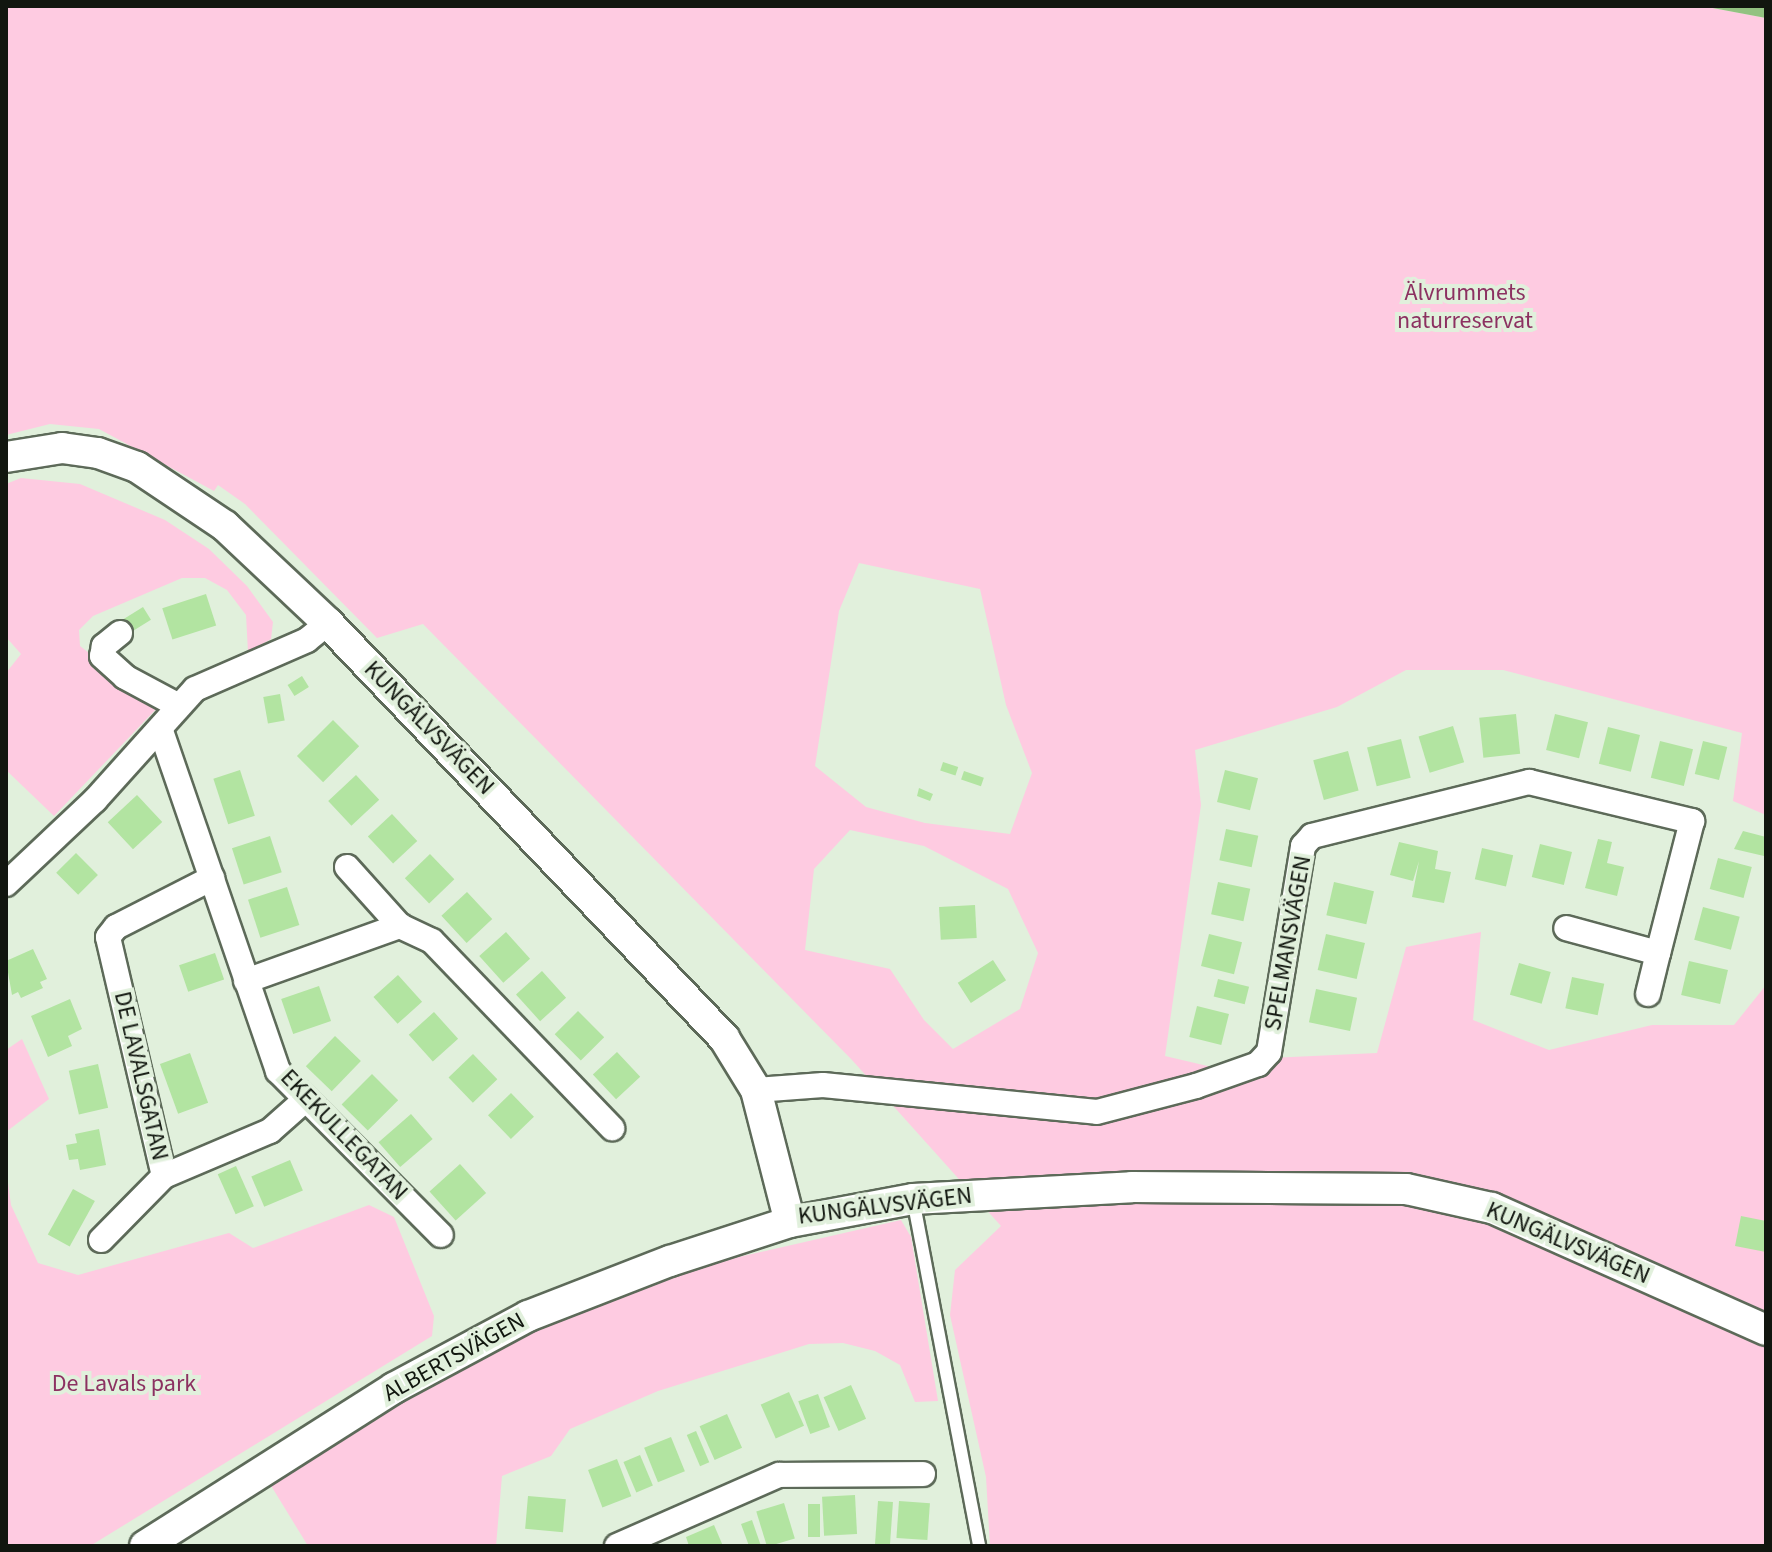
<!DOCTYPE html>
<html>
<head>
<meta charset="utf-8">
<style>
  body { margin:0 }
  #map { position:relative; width:1772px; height:1552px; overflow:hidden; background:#e1f0dc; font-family:"Source Sans 3",sans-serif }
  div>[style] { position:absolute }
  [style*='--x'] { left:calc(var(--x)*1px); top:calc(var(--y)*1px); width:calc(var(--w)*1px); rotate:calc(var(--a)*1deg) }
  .green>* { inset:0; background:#fecbe1 }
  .water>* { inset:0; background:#92c281 }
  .building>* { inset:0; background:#b2e4a1; transform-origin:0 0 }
  .roads { filter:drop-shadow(2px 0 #5d6a59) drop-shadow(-2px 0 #5d6a59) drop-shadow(0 2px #5d6a59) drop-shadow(0 -2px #5d6a59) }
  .service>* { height:12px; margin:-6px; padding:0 6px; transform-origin:6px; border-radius:6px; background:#fff }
  .minor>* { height:24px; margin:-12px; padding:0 12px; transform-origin:12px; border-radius:12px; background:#fff }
  .tertiary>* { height:30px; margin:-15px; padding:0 15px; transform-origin:15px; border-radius:15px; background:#fff }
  span { translate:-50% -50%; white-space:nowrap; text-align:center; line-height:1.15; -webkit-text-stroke:8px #e1f0dc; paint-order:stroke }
  .park-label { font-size:24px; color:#8c3161 }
  .street-label { font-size:24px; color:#11160f }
  .frame { position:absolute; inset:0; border:8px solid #11160f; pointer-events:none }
</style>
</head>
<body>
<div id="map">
  <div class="green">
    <div style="clip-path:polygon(evenodd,6px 6px,1702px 6px,1766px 18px,1766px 815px,1733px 801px,1742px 733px,1503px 670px,1406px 670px,1337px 707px,1195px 750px,1201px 805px,1165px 1056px,1216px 1068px,1247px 1059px,1377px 1053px,1406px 947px,1481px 932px,1473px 1020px,1549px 1050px,1652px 1025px,1734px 1025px,1766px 985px,1766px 1546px,990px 1546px,986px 1477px,950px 1315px,955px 1270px,1001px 1226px,852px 1060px,423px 624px,377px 638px,245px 504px,218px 485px,214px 491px,99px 429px,50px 424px,6px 435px,6px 6px,859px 563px,980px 589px,1006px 705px,1032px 773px,1010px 834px,925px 823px,866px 807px,815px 766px,839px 611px,859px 563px,6px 6px,850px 830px,924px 846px,1008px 889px,1038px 953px,1020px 1009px,953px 1049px,924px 1020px,890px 969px,805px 950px,814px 869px,850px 830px)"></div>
    <div style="clip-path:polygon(21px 478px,80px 484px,165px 520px,209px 549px,247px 586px,273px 622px,271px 639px,248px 652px,246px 615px,227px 590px,205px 578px,182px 578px,93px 616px,79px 630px,80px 646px,158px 707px,54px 816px,6px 770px,6px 673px,21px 654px,6px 637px,6px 484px)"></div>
    <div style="clip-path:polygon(22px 1039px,49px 1099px,6px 1132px,6px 1050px)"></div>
    <div style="clip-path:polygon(6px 1167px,11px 1205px,38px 1263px,78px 1275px,229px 1233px,253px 1248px,369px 1205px,394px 1217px,434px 1316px,432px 1336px,90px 1546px,6px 1546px)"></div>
    <div style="clip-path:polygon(901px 1220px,911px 1237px,938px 1401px,915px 1402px,900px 1365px,875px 1351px,843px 1343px,809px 1344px,658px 1391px,570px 1429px,551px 1456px,502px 1476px,496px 1546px,308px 1546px,270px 1484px,509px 1337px,695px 1267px)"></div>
  </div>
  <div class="water">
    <div style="clip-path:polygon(1702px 6px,1766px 6px,1766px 18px)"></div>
  </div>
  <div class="building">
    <div style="left:206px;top:594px;width:33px;height:46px;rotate:72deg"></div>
    <div style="left:143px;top:607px;width:15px;height:27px;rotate:58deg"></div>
    <div style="left:302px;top:676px;width:13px;height:17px;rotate:58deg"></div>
    <div style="left:280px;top:694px;width:27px;height:17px;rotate:80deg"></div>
    <div style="left:1516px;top:714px;width:40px;height:37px;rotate:84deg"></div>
    <div style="left:1555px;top:714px;width:34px;height:37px;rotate:14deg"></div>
    <div style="left:333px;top:720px;width:37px;height:51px;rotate:45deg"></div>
    <div style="left:1453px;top:726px;width:38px;height:36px;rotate:73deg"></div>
    <div style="left:1608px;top:727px;width:33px;height:38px;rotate:14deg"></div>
    <div style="left:1401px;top:739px;width:40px;height:35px;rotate:76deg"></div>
    <div style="left:1660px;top:741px;width:34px;height:38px;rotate:14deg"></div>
    <div style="left:1703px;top:741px;width:25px;height:34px;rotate:14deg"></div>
    <div style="left:1348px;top:751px;width:41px;height:36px;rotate:75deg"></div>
    <div style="left:943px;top:762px;width:16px;height:9px;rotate:18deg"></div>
    <div style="left:240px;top:770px;width:48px;height:28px;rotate:72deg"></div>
    <div style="left:1225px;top:770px;width:34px;height:33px;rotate:14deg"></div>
    <div style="left:964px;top:771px;width:21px;height:9px;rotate:19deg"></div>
    <div style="left:356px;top:775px;width:34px;height:38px;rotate:47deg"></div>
    <div style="clip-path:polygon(919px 788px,933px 794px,930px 801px,917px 796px)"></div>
    <div style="left:137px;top:795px;width:37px;height:40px;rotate:47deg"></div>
    <div style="left:392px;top:814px;width:37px;height:33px;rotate:47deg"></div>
    <div style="left:1226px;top:829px;width:33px;height:32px;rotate:12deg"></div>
    <div style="clip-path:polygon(1743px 831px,1766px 837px,1764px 856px,1734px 849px)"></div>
    <div style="left:270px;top:836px;width:38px;height:40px;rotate:72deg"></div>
    <div style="clip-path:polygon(1598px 839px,1612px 842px,1607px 863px,1624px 867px,1617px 896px,1585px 888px)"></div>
    <div style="clip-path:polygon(1399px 842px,1438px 851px,1435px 869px,1451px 872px,1444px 903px,1412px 897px,1419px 861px,1413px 881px,1390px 875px)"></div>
    <div style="left:1540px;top:844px;width:33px;height:34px;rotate:14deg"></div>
    <div style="left:1482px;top:848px;width:32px;height:32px;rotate:13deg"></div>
    <div style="left:76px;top:853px;width:31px;height:28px;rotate:45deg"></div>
    <div style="left:430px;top:854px;width:35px;height:35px;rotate:46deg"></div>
    <div style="left:1718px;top:858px;width:35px;height:32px;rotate:15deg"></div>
    <div style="left:1218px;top:882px;width:33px;height:33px;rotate:12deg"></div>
    <div style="left:1334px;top:882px;width:41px;height:34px;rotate:13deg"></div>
    <div style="left:287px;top:887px;width:40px;height:41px;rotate:72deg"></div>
    <div style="left:467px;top:892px;width:37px;height:35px;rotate:47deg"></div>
    <div style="left:975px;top:905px;width:33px;height:36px;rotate:87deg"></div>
    <div style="left:1703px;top:907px;width:38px;height:34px;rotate:15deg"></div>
    <div style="left:506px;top:932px;width:36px;height:36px;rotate:48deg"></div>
    <div style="left:1209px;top:934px;width:34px;height:33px;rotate:14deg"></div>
    <div style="left:1326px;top:934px;width:40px;height:37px;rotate:13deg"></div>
    <div style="clip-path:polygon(33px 949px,47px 979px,40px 982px,43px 988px,21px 998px,18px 992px,12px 995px,6px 961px)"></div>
    <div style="left:215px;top:953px;width:28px;height:38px;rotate:71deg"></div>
    <div style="left:993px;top:960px;width:24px;height:42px;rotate:57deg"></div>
    <div style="left:1689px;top:961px;width:40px;height:35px;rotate:13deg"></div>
    <div style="left:1519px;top:963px;width:33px;height:33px;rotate:16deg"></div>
    <div style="left:542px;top:971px;width:36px;height:35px;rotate:48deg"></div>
    <div style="left:398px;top:975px;width:36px;height:33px;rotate:48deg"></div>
    <div style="left:1572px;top:977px;width:33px;height:32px;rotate:12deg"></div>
    <div style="left:1218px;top:979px;width:32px;height:18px;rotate:14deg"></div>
    <div style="left:319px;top:986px;width:37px;height:40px;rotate:71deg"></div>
    <div style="left:1316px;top:989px;width:42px;height:34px;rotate:12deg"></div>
    <div style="clip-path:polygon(70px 999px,82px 1029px,68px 1036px,72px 1046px,48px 1057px,31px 1016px)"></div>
    <div style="left:1197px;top:1006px;width:33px;height:32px;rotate:14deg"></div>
    <div style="left:578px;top:1011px;width:37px;height:33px;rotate:45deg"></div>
    <div style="left:434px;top:1012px;width:36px;height:34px;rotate:48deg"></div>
    <div style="left:335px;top:1036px;width:36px;height:42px;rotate:44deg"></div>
    <div style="left:617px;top:1052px;width:34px;height:33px;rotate:47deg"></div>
    <div style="left:190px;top:1053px;width:53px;height:32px;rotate:70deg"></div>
    <div style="left:473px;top:1054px;width:35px;height:34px;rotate:46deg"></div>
    <div style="left:98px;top:1064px;width:45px;height:30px;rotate:77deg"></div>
    <div style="left:372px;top:1074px;width:37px;height:43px;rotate:45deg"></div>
    <div style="left:511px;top:1093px;width:33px;height:32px;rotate:46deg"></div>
    <div style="left:411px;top:1114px;width:33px;height:43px;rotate:49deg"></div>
    <div style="clip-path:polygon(99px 1129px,106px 1165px,80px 1170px,78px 1159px,69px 1160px,66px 1145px,77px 1143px,75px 1134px)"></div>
    <div style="left:290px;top:1160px;width:33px;height:42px;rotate:67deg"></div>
    <div style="left:460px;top:1164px;width:39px;height:41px;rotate:48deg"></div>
    <div style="left:236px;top:1166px;width:44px;height:20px;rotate:66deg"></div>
    <div style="left:73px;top:1189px;width:25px;height:52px;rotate:29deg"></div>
    <div style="clip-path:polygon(1741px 1216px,1766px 1221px,1766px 1252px,1735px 1246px)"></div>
    <div style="left:851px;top:1385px;width:37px;height:30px;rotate:66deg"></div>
    <div style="left:789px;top:1392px;width:37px;height:31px;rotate:66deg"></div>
    <div style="left:818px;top:1394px;width:35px;height:21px;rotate:70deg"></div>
    <div style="left:727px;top:1414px;width:37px;height:30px;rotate:66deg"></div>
    <div style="left:696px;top:1431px;width:34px;height:10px;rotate:67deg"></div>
    <div style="left:671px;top:1437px;width:37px;height:29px;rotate:68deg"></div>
    <div style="left:640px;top:1455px;width:33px;height:18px;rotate:67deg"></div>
    <div style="left:617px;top:1459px;width:40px;height:31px;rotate:69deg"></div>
    <div style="left:855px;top:1495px;width:39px;height:33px;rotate:87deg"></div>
    <div style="left:528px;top:1496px;width:38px;height:33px;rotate:5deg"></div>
    <div style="left:878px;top:1501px;width:15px;height:44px;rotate:4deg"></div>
    <div style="left:899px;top:1501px;width:31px;height:37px;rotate:4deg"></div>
    <div style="left:784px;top:1503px;width:37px;height:29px;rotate:73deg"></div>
    <div style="left:808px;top:1504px;width:12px;height:33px"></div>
    <div style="clip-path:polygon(752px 1520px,761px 1546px,749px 1546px,741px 1524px)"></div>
    <div style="clip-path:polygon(714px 1525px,723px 1546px,689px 1546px,686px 1537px)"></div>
  </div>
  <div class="roads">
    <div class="service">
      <div style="--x:913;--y:1199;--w:353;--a:79.2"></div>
    </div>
    <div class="minor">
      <div style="--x:120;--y:633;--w:21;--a:141"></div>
      <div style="--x:104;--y:646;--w:10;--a:101"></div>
      <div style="--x:102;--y:656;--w:31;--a:42"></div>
      <div style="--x:125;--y:677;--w:61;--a:28.2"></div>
      <div style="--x:161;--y:731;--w:360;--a:71"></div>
      <div style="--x:278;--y:1071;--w:231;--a:45.2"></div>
      <div style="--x:347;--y:867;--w:79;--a:48.1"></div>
      <div style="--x:400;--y:926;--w:35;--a:25"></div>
      <div style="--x:432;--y:941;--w:260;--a:46.1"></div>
      <div style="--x:6;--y:884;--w:122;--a:-43.3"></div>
      <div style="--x:95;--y:800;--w:149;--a:-48"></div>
      <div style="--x:195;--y:689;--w:122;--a:-23.6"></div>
      <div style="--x:307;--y:640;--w:27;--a:-39"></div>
      <div style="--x:246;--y:981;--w:164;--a:-19.7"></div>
      <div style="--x:1648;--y:994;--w:42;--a:-76.3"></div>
      <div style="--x:756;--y:1090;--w:67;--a:-4.3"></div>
      <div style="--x:823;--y:1085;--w:275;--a:5.6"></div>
      <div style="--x:1097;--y:1112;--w:102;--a:-14.7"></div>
      <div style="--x:1196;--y:1086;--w:66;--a:-19.5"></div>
      <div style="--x:1258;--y:1064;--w:16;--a:-47"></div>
      <div style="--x:1269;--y:1052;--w:209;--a:-80.6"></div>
      <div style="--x:1303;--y:846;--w:13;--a:-48"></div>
      <div style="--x:1312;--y:836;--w:224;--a:-14"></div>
      <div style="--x:1529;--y:782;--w:168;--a:13.5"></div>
      <div style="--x:1692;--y:821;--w:136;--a:104.4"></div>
      <div style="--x:1658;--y:953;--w:95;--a:-164.8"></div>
      <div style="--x:164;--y:1176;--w:245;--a:-103.2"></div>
      <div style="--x:108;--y:937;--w:13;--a:-51"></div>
      <div style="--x:116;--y:927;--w:108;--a:-27"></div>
      <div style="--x:101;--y:1240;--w:90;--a:-45.5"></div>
      <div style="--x:164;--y:1176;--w:115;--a:-23"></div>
      <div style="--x:270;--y:1131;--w:47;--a:-41.5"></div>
      <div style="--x:617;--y:1546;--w:177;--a:-23.7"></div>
      <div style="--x:779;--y:1475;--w:144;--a:-0.4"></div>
    </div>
    <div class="tertiary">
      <div style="--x:6;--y:457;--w:57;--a:-9.1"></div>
      <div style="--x:62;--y:448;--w:36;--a:8"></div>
      <div style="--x:98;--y:453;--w:41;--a:19.7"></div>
      <div style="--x:137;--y:467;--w:106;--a:33.8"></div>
      <div style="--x:225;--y:526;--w:141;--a:43.3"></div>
      <div style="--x:328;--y:623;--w:574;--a:46.34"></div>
      <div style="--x:724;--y:1038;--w:61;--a:58.4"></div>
      <div style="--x:756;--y:1090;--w:136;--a:75.6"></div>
      <div style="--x:145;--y:1546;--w:295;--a:-32.4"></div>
      <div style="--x:394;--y:1388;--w:152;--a:-28.2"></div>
      <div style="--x:528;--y:1316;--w:152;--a:-21.2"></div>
      <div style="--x:670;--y:1261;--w:126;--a:-18"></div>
      <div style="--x:790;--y:1222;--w:125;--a:-10.6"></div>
      <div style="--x:913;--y:1199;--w:219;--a:-3.1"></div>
      <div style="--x:1132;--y:1187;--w:274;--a:0.4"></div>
      <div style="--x:1406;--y:1189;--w:88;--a:12.5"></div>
      <div style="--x:1492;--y:1208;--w:300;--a:24"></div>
    </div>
  </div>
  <div class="park-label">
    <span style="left:1465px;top:307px">Älvrummets<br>naturreservat</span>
    <span style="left:124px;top:1384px">De Lavals park</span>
  </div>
  <div class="street-label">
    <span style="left:429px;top:728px;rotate:46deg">KUNGÄLVSVÄGEN</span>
    <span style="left:1288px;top:943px;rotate:-80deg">SPELMANSVÄGEN</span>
    <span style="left:141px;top:1076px;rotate:77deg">DE LAVALSGATAN</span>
    <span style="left:344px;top:1135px;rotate:46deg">EKEKULLEGATAN</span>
    <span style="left:885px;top:1206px;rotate:-7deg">KUNGÄLVSVÄGEN</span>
    <span style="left:1568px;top:1243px;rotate:23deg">KUNGÄLVSVÄGEN</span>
    <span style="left:454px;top:1357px;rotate:-29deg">ALBERTSVÄGEN</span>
  </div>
  <div class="frame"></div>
</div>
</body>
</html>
